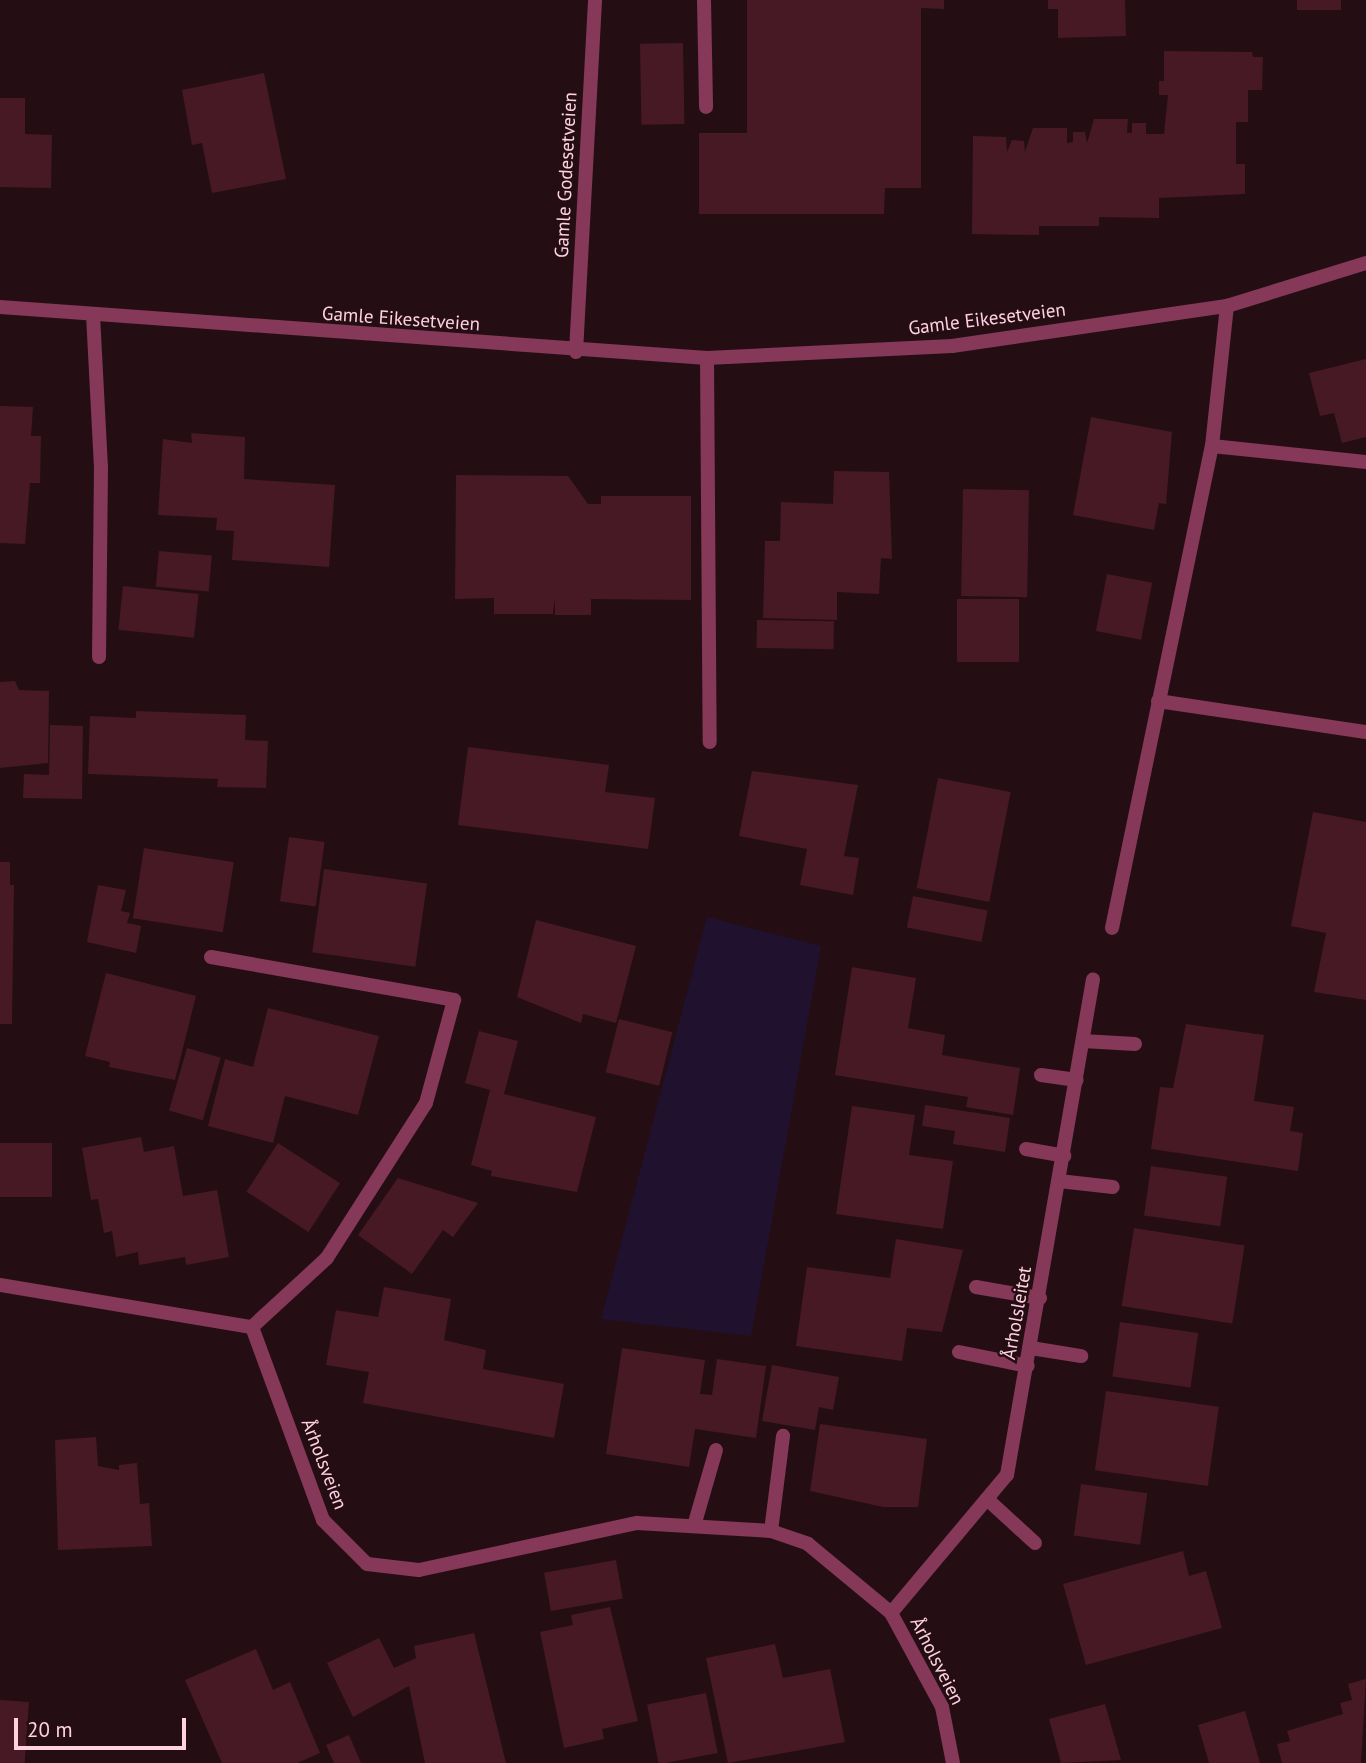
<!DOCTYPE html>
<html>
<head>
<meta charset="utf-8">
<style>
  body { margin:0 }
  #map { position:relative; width:1366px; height:1763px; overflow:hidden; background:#240e14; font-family:"PT Sans",sans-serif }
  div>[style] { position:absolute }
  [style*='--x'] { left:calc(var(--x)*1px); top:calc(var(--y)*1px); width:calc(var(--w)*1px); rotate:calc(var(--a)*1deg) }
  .green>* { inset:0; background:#20112f }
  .building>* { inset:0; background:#461924; transform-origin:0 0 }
  .service>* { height:14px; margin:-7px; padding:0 7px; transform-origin:7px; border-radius:7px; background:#853858 }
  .minor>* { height:14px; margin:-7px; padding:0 7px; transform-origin:7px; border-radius:7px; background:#853858 }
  span { translate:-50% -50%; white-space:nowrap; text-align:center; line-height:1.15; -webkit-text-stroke:5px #240e14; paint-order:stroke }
  .street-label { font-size:19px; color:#ffd1e1 }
  .scale { position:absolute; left:14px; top:1718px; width:172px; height:32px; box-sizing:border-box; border:4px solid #ffd1e1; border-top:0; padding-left:9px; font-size:21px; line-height:24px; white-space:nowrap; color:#ffd1e1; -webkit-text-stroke:5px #240e14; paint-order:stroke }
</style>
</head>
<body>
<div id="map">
  <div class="green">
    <div style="clip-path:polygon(707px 917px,821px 946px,751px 1336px,601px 1319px)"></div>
  </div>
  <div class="building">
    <div style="clip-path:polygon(747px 0,944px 0,944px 9px,921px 8px,921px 188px,885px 188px,884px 214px,699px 214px,699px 133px,747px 133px)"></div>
    <div style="clip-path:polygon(1048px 0,1125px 0,1126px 36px,1058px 38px,1058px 9px,1048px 9px)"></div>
    <div style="left:1297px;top:0;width:44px;height:10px"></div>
    <div style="left:683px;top:43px;width:81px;height:43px;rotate:89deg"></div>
    <div style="clip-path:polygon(1164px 51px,1252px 52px,1253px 57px,1263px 57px,1262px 90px,1248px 90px,1248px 122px,1236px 122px,1236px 164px,1245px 164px,1245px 194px,1159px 198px,1159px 218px,1099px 217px,1099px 226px,1039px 226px,1039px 235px,972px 234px,973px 136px,1006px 137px,1007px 152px,1012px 140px,1024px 141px,1025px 152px,1033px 128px,1067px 128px,1067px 143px,1073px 142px,1073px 132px,1085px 132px,1087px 143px,1094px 119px,1128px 119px,1127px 133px,1132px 133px,1132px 123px,1146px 123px,1146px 134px,1164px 134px,1168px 95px,1159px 95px,1159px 81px,1164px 81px)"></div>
    <div style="clip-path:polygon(264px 73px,286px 179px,212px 193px,202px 143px,192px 145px,182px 90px)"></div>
    <div style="clip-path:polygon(0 98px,25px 98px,25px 134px,52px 135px,51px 188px,0 187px)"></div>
    <div style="clip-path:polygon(1366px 359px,1366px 437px,1342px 443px,1334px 413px,1320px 416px,1309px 373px)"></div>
    <div style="clip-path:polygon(0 406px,33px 407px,31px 436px,41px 436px,40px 483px,30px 483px,25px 544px,0 543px)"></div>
    <div style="clip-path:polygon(1091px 417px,1172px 432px,1166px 504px,1159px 503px,1154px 530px,1073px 515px)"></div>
    <div style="clip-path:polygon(191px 433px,245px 437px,244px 479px,335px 485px,329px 567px,232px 560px,234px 531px,216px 530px,217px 518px,158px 515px,163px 439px,192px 443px)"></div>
    <div style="clip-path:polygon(834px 471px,889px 472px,892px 559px,881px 558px,879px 594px,837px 592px,837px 620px,763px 618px,765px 541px,780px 541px,781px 502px,833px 504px)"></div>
    <div style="clip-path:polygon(456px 475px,568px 476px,588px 504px,601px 504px,601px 496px,691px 496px,691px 600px,591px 599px,591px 615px,555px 615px,555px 598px,553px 614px,494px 614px,494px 598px,455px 599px)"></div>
    <div style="left:963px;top:489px;width:66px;height:107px;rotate:1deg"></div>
    <div style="left:159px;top:551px;width:53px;height:36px;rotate:5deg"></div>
    <div style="left:1107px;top:574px;width:46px;height:58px;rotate:11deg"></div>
    <div style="left:123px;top:586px;width:76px;height:44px;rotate:6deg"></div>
    <div style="left:957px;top:599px;width:62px;height:63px"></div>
    <div style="left:757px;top:620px;width:77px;height:28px;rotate:1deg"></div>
    <div style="clip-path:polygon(15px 681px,19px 690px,49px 691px,48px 763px,0 768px,0 682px)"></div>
    <div style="clip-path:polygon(136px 711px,246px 715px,245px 740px,268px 741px,266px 788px,217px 787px,218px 779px,88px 774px,90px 716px,136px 718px)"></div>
    <div style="clip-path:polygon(50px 725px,83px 726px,82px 799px,23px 798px,24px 774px,49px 775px)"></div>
    <div style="clip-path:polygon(468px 747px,609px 765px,605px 792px,655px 798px,648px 849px,458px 825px)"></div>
    <div style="clip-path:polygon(752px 771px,858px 785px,844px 856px,859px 858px,853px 895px,800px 885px,807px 849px,739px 836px)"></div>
    <div style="left:938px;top:778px;width:74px;height:112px;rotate:11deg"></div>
    <div style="clip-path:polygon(1313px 812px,1366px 822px,1366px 1000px,1314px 992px,1326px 933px,1291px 926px)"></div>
    <div style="left:289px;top:837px;width:36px;height:65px;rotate:8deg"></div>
    <div style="left:144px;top:848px;width:91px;height:71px;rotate:9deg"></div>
    <div style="clip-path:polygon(0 862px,10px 862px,10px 885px,14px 885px,12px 1024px,0 1024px)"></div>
    <div style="left:324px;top:869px;width:104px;height:84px;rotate:8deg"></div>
    <div style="clip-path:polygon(98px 885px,126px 890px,121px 911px,130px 913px,127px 923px,141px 926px,136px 953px,87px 942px)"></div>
    <div style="left:913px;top:896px;width:76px;height:32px;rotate:11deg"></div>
    <div style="clip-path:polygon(536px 920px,636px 946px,616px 1023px,583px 1014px,581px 1023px,517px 997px)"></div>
    <div style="clip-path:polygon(852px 967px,916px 978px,908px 1028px,945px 1035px,942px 1055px,1020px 1068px,1013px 1115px,966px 1107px,968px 1097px,835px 1075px)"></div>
    <div style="clip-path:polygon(106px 973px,196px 996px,175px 1080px,109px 1067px,110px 1062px,85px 1056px)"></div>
    <div style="clip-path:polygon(268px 1008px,379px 1036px,358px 1115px,285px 1096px,273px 1143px,208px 1126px,225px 1059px,253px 1067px)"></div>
    <div style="left:619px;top:1019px;width:55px;height:55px;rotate:14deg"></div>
    <div style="clip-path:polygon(1186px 1024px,1264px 1035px,1254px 1101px,1294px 1107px,1290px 1131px,1303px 1133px,1298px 1171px,1151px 1149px,1160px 1087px,1173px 1088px)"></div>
    <div style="clip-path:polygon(479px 1031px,518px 1041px,504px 1094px,596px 1117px,577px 1192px,491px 1176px,492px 1171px,471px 1165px,490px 1090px,465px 1083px)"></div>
    <div style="left:187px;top:1048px;width:35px;height:65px;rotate:16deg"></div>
    <div style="clip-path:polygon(925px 1105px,1010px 1118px,1005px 1152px,953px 1144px,955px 1131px,922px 1126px)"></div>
    <div style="clip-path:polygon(852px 1106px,915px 1115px,909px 1155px,953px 1161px,943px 1229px,836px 1214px)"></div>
    <div style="clip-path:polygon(141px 1137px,144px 1152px,174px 1146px,183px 1196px,217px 1190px,229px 1257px,186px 1265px,185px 1257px,139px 1265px,138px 1252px,116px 1257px,112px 1231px,104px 1233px,98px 1199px,91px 1200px,82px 1148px)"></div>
    <div style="left:0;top:1143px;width:52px;height:54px"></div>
    <div style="left:278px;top:1143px;width:74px;height:58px;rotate:33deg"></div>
    <div style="left:1151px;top:1166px;width:77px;height:50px;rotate:8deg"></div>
    <div style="clip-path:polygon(398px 1178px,478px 1203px,453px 1237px,443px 1230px,412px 1274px,358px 1235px)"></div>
    <div style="left:1134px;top:1228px;width:112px;height:79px;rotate:9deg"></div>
    <div style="clip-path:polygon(896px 1239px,963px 1250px,942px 1332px,907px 1328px,902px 1361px,796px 1346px,807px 1267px,890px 1278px)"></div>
    <div style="clip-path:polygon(384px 1287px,451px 1299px,444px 1340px,486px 1350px,483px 1369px,564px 1384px,554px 1438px,363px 1403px,369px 1372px,326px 1365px,336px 1310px,378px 1317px)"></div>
    <div style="left:1120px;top:1322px;width:79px;height:55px;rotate:8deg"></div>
    <div style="clip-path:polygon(622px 1348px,705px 1360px,700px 1394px,712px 1395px,717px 1359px,766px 1366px,756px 1438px,695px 1429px,689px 1467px,606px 1454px)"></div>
    <div style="clip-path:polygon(772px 1365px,839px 1377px,833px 1410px,819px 1407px,815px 1430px,762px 1421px)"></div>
    <div style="left:1106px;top:1391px;width:114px;height:80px;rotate:8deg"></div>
    <div style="clip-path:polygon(820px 1424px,927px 1439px,918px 1507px,883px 1507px,810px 1491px)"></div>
    <div style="clip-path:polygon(96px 1437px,98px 1466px,119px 1470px,119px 1465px,137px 1463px,140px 1504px,149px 1503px,152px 1546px,58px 1550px,55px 1440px)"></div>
    <div style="left:1081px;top:1484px;width:67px;height:52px;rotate:8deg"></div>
    <div style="clip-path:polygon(1183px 1551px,1189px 1576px,1206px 1571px,1222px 1628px,1086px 1665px,1063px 1584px)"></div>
    <div style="left:616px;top:1560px;width:39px;height:73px;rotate:80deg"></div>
    <div style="clip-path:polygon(610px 1607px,638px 1721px,602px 1729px,604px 1739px,564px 1748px,540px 1632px,573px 1625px,571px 1615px)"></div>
    <div style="clip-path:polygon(474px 1633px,506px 1763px,425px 1763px,409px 1686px,353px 1717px,327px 1663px,379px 1638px,394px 1668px,416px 1658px,414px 1646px)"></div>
    <div style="clip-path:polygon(775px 1644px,783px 1678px,830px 1669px,845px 1742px,728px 1763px,706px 1658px)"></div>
    <div style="clip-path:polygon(256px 1649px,273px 1690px,290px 1682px,320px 1753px,297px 1763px,222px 1763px,185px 1680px)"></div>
    <div style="clip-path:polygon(1366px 1679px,1361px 1763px,1282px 1763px,1277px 1744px,1290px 1741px,1287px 1731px,1343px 1714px,1340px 1703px,1352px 1700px,1348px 1684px)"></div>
    <div style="left:706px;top:1693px;width:61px;height:60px;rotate:79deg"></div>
    <div style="left:0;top:1700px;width:29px;height:63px;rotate:4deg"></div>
    <div style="clip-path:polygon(1105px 1704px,1121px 1760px,1061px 1763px,1049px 1719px)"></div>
    <div style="clip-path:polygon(1245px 1711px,1260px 1763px,1209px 1763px,1198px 1725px)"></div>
    <div style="clip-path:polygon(349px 1735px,361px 1763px,334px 1763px,326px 1745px)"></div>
  </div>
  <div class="service">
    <div style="--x:704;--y:0;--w:107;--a:88.9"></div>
    <div style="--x:93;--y:315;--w:152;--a:87"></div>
    <div style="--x:101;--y:467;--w:190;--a:90.6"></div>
    <div style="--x:707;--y:358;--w:384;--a:89.6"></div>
    <div style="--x:1083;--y:1041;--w:52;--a:3.3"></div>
    <div style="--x:1041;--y:1075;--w:36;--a:8"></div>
    <div style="--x:1026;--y:1149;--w:39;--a:10"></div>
    <div style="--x:1059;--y:1181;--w:54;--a:6.3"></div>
    <div style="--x:976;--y:1287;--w:65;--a:9.8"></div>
    <div style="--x:1031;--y:1348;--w:51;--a:9.1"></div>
    <div style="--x:959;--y:1352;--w:70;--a:11.5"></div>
    <div style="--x:987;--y:1499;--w:65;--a:42.5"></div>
    <div style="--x:694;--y:1526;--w:79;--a:-73.9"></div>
    <div style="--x:771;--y:1531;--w:96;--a:-82.8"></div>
  </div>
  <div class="minor">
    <div style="--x:0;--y:307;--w:709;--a:4.13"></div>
    <div style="--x:707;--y:358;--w:245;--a:-2.8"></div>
    <div style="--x:952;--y:346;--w:278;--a:-8.3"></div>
    <div style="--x:1227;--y:306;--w:145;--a:-17.2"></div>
    <div style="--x:576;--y:352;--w:353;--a:-86.9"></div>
    <div style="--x:1212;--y:446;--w:155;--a:5.9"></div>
    <div style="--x:1158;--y:701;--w:210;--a:8.5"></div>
    <div style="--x:1112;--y:928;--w:492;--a:-78.3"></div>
    <div style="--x:1212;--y:446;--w:141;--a:-83.9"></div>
    <div style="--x:211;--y:957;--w:247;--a:10"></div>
    <div style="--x:454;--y:1000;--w:107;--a:105.2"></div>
    <div style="--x:426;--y:1103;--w:184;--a:122.6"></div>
    <div style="--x:327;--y:1258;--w:102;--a:137.4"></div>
    <div style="--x:252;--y:1327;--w:206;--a:69.8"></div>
    <div style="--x:323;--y:1520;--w:62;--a:45"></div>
    <div style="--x:367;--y:1564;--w:52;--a:6.6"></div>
    <div style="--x:419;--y:1570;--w:223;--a:-12.2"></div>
    <div style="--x:637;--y:1523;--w:134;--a:3.4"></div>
    <div style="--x:771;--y:1531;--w:39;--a:19"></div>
    <div style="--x:808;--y:1544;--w:108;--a:39.7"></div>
    <div style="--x:891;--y:1613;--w:107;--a:61.5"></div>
    <div style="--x:942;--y:1707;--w:57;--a:78.9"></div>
    <div style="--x:0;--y:1285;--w:255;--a:9.5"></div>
    <div style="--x:891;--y:1613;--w:180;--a:-50"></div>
    <div style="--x:1007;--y:1475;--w:503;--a:-80.16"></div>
  </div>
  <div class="street-label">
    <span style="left:566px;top:175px;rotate:-87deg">Gamle Godesetveien</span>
    <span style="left:401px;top:319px;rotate:4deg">Gamle Eikesetveien</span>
    <span style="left:987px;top:319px;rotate:-7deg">Gamle Eikesetveien</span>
    <span style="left:1017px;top:1313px;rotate:-80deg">Årholsleitet</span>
    <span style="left:324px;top:1464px;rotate:69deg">Årholsveien</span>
    <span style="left:937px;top:1661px;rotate:63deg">Årholsveien</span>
  </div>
  <div class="scale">20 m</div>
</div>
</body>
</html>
